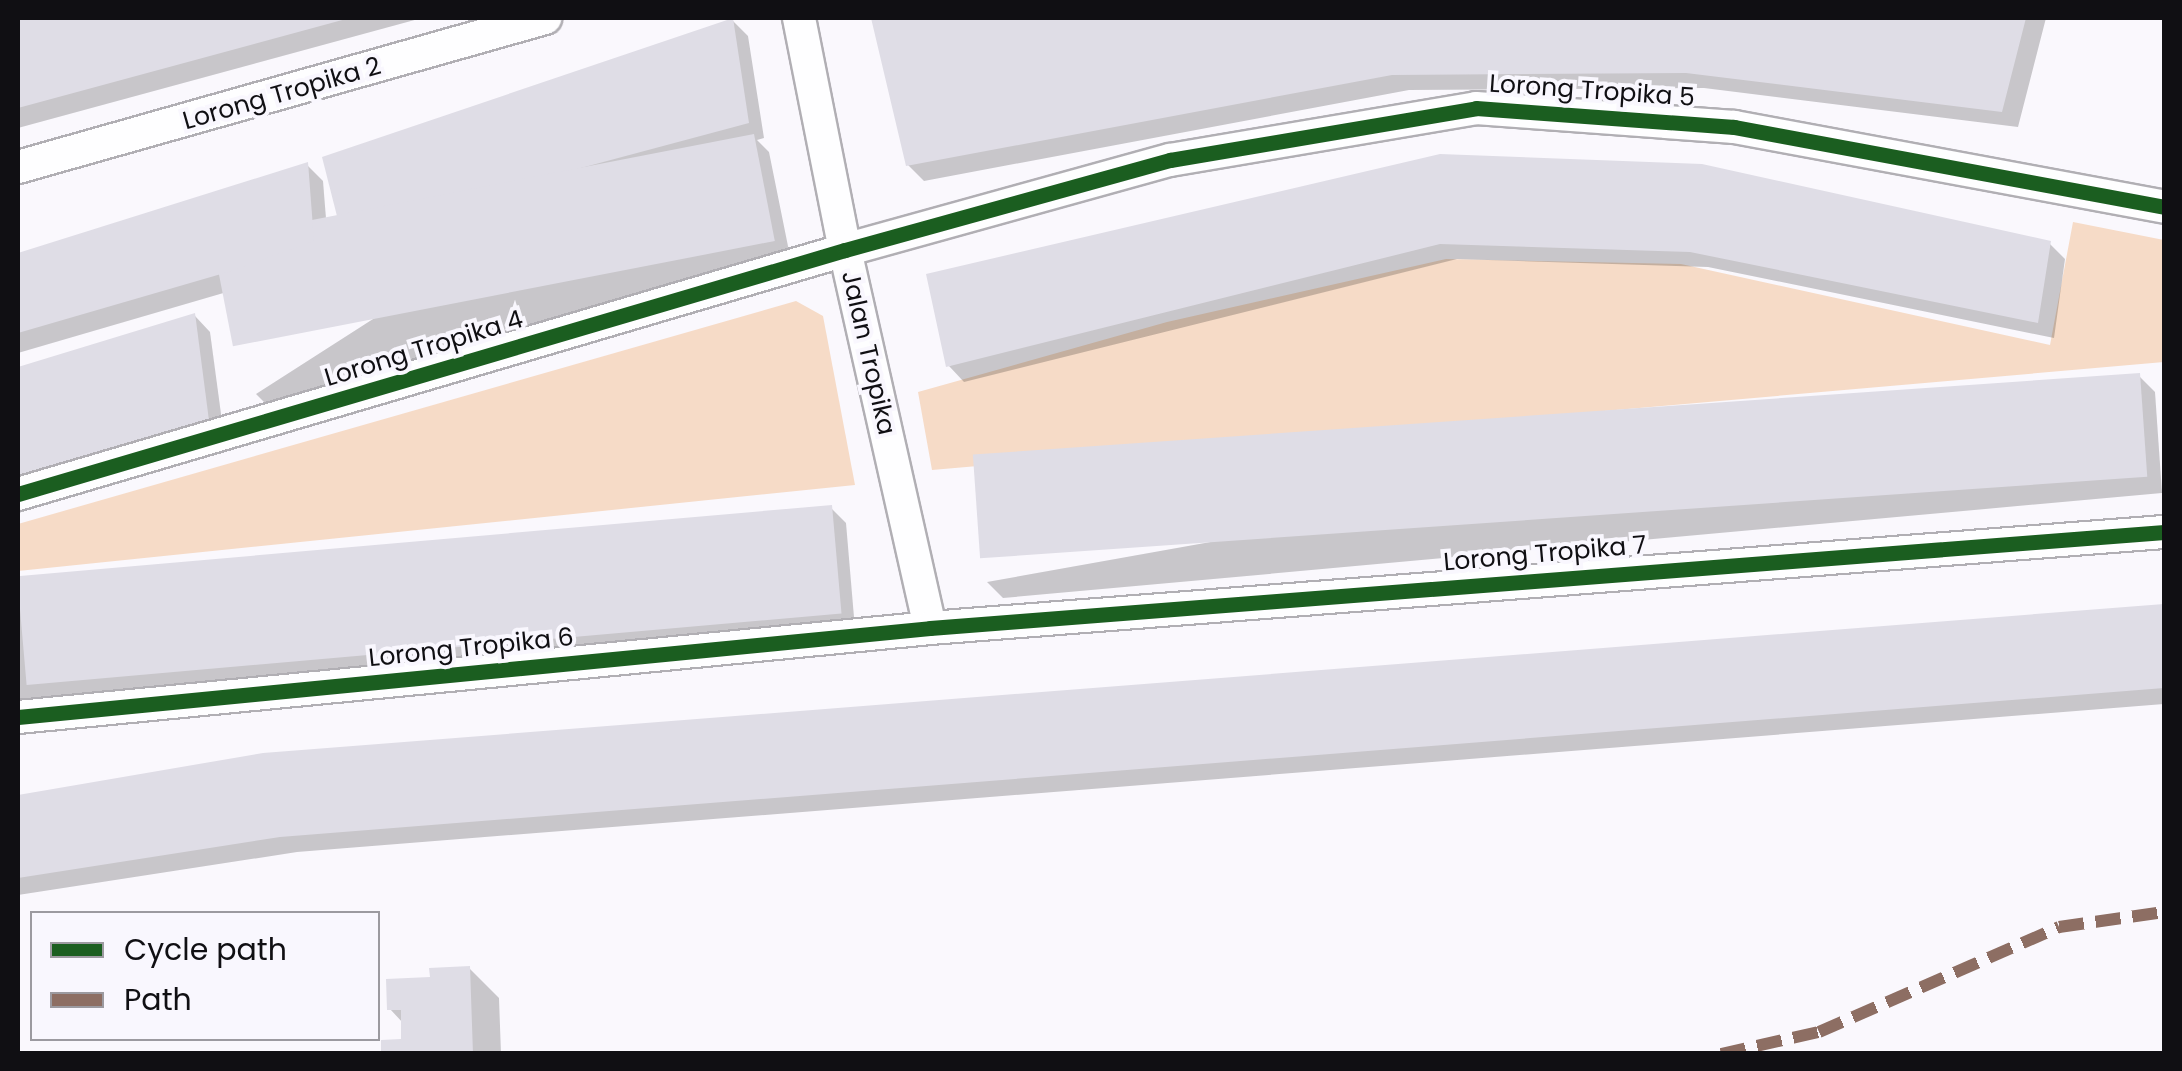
<!DOCTYPE html>
<html>
<head>
<meta charset="utf-8">
<style>
  body { margin:0 }
  #map { position:relative; width:2182px; height:1071px; overflow:hidden; background:#faf8fd; font-family:Poppins,sans-serif }
  div>[style] { position:absolute }
  [style*='--x'] { left:calc(var(--x)*1px); top:calc(var(--y)*1px); width:calc(var(--w)*1px); rotate:calc(var(--a)*1deg) }
  .green>* { inset:0; background:#f6dbc7 }
  .shadow>* { inset:0; background:#0003 }
  .building>* { inset:0; background:#dfdde6; transform-origin:0 0 }
  .roads { filter:drop-shadow(2px 0 #b1afb4) drop-shadow(-2px 0 #b1afb4) drop-shadow(0 2px #b1afb4) drop-shadow(0 -2px #b1afb4) }
  .street>* { height:32px; margin:-16px; padding:0 16px; transform-origin:16px; border-radius:16px; background:#fefeff }
  .quiet>* { height:12px; margin-top:-6px; transform-origin:0; background:repeating-linear-gradient(90deg,#8d6e63 0 25px,transparent 0 37px) }
  .cycleway>* { height:15px; margin:-7.5px; padding:0 7.5px; transform-origin:7.5px; border-radius:7.5px; background:#1b5e20 }
  span { translate:-50% -50%; white-space:nowrap; text-align:center; line-height:1.15; -webkit-text-stroke:8px #f9f7fe; paint-order:stroke }
  .street-label { font-size:25px; color:#100f13 }
  .frame { position:absolute; inset:0; border:20px solid #100f13; pointer-events:none }
  .legend { position:absolute; left:30px; top:911px; width:350px; height:130px; box-sizing:border-box; background:#f9f7fe; border:2px solid #9c9aa0; margin:0; padding:12px 18px; list-style:none; font-size:30px; color:#100f13 }
  .legend li { display:flex; align-items:center; gap:20px; height:50px }
  .legend b { width:50px; border:2px solid #9c9aa0 }
</style>
</head>
<body>
<div id="map">
  <div class="green">
    <div style="clip-path:polygon(2073px 222px,2164px 240px,2164px 362px,932px 470px,918px 392px,1167px 322px,1446px 259px,1681px 264px,2050px 345px)"></div>
    <div style="clip-path:polygon(796px 301px,823px 316px,855px 485px,18px 571px,18px 524px)"></div>
  </div>
  <div class="shadow">
    <div style="clip-path:polygon(18px 18px,422px 18px,18px 128px)"></div>
    <div style="clip-path:polygon(873px 18px,2046px 18px,2018px 127px,1704px 88px,1409px 90px,924px 181px,908px 165px)"></div>
    <div style="clip-path:polygon(733px 21px,748px 36px,764px 138px,757px 140px,769px 152px,790px 256px,272px 410px,256px 394px,565px 196px,563px 192px,359px 247px,344px 231px)"></div>
    <div style="clip-path:polygon(1440px 156px,2049px 243px,2065px 259px,2054px 338px,1708px 267px,1457px 259px,964px 382px,949px 366px)"></div>
    <div style="clip-path:polygon(307px 165px,323px 181px,329px 256px,244px 287px,18px 353px,18px 256px)"></div>
    <div style="clip-path:polygon(195px 316px,210px 332px,226px 451px,18px 501px,18px 370px)"></div>
    <div style="clip-path:polygon(2139px 376px,2155px 392px,2162px 493px,1003px 598px,987px 582px)"></div>
    <div style="clip-path:polygon(831px 508px,846px 523px,855px 629px,18px 708px,18px 589px)"></div>
    <div style="clip-path:polygon(2164px 607px,2164px 704px,297px 852px,18px 895px,18px 798px,263px 756px)"></div>
    <div style="clip-path:polygon(469px 968px,499px 998px,501px 1054px,384px 1054px,404px 1042px,403px 1023px,390px 1009px,433px 979px)"></div>
  </div>
  <div class="building">
    <div style="clip-path:polygon(18px 18px,346px 18px,346px 19px,18px 108px)"></div>
    <div style="clip-path:polygon(733px 18px,749px 123px,341px 232px,322px 157px)"></div>
    <div style="clip-path:polygon(871px 18px,2026px 18px,2002px 112px,1686px 73px,1392px 75px,906px 166px)"></div>
    <div style="left:754px;top:134px;width:109px;height:552px;rotate:79deg"></div>
    <div style="clip-path:polygon(1440px 154px,1702px 164px,2051px 241px,2038px 323px,1690px 252px,1440px 244px,946px 367px,926px 274px)"></div>
    <div style="clip-path:polygon(308px 162px,314px 241px,228px 272px,18px 333px,18px 253px)"></div>
    <div style="clip-path:polygon(195px 313px,211px 436px,18px 482px,18px 367px)"></div>
    <div style="left:2140px;top:373px;width:104px;height:1170px;rotate:86deg"></div>
    <div style="left:832px;top:505px;width:109px;height:818px;rotate:85deg"></div>
    <div style="clip-path:polygon(2164px 604px,2164px 688px,280px 837px,18px 878px,18px 795px,263px 753px)"></div>
    <div style="clip-path:polygon(470px 966px,473px 1054px,381px 1054px,381px 1040px,401px 1039px,401px 1010px,387px 1010px,386px 979px,430px 977px,429px 968px)"></div>
  </div>
  <div class="roads">
    <div class="street">
      <div style="--x:799;--y:18;--w:237;--a:78.8"></div>
      <div style="--x:845;--y:250;--w:387;--a:77.3"></div>
      <div style="--x:18;--y:167;--w:548;--a:-15.79"></div>
      <div style="--x:18;--y:494;--w:862;--a:-16.44"></div>
      <div style="--x:845;--y:250;--w:337;--a:-15.5"></div>
      <div style="--x:1170;--y:160;--w:310;--a:-9.6"></div>
      <div style="--x:1476;--y:108;--w:259;--a:4.2"></div>
      <div style="--x:1734;--y:127;--w:437;--a:10.5"></div>
      <div style="--x:18;--y:717;--w:916;--a:-5.57"></div>
      <div style="--x:930;--y:628;--w:1238;--a:-4.45"></div>
    </div>
  </div>
  <div class="quiet">
    <div style="--x:1721;--y:1054;--w:100;--a:-12.7"></div>
    <div style="--x:1819;--y:1032;--w:262;--a:-23.6"></div>
    <div style="--x:2059;--y:927;--w:106;--a:-8.1"></div>
  </div>
  <div class="cycleway">
    <div style="--x:18;--y:494;--w:862;--a:-16.44"></div>
    <div style="--x:845;--y:250;--w:337;--a:-15.5"></div>
    <div style="--x:1170;--y:160;--w:310;--a:-9.6"></div>
    <div style="--x:1476;--y:108;--w:259;--a:4.2"></div>
    <div style="--x:1734;--y:127;--w:437;--a:10.5"></div>
    <div style="--x:18;--y:717;--w:916;--a:-5.57"></div>
    <div style="--x:930;--y:628;--w:1238;--a:-4.45"></div>
  </div>
  <div class="street-label">
    <span style="left:1592px;top:91px;rotate:4deg">Lorong Tropika 5</span>
    <span style="left:282px;top:94px;rotate:-16deg">Lorong Tropika 2</span>
    <span style="left:424px;top:349px;rotate:-17deg">Lorong Tropika 4</span>
    <span style="left:868px;top:353px;rotate:77deg">Jalan Tropika</span>
    <span style="left:1545px;top:554px;rotate:-5deg">Lorong Tropika 7</span>
    <span style="left:471px;top:648px;rotate:-6deg">Lorong Tropika 6</span>
  </div>
  <div class="frame"></div>
  <ul class="legend">
  <li><b style="height:12px;background:#1b5e20"></b>Cycle path</li>
  <li><b style="height:12px;background:#8d6e63"></b>Path</li>
  </ul>
</div>
</body>
</html>
